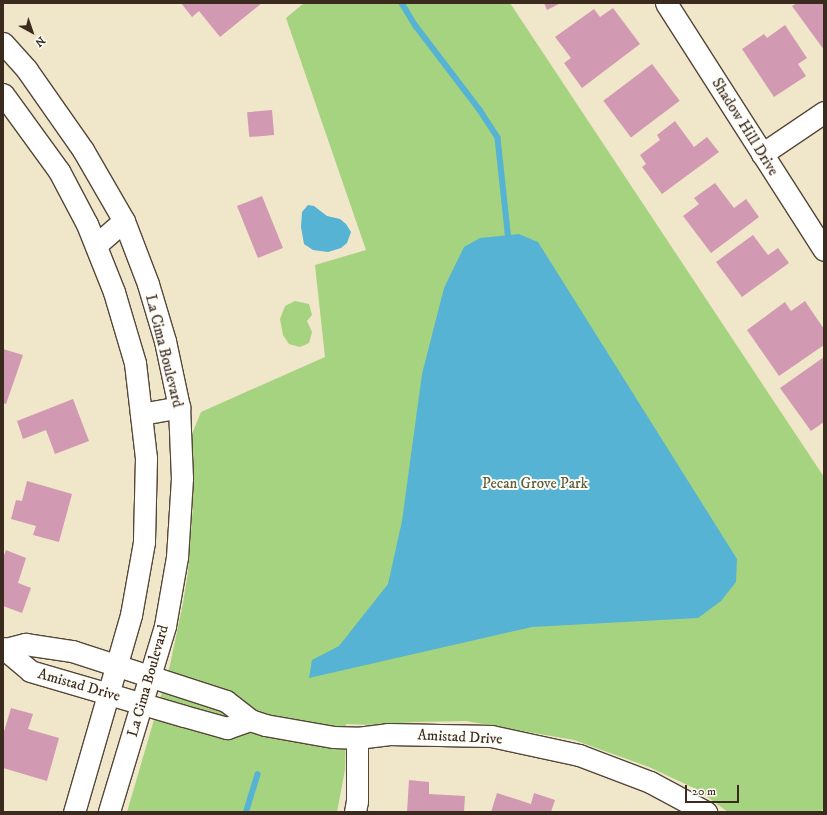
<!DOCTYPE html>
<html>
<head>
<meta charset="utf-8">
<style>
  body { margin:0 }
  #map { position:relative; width:827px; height:815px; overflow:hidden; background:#f0e6ca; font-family:"IM FELL DW Pica",serif }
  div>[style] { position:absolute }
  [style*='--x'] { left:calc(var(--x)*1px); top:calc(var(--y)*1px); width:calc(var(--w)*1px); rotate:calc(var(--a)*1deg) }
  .green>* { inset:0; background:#a6d37f }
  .water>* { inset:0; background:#56b3d4 }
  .stream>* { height:5.5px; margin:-2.75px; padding:0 2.75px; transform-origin:2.75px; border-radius:2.75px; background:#56b3d4 }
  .building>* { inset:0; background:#d29ab2; transform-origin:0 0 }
  .roads { filter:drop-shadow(1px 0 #564638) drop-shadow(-1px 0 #564638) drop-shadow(0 1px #564638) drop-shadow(0 -1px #564638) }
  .minor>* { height:21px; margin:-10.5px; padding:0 10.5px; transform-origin:10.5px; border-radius:10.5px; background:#fff }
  span { translate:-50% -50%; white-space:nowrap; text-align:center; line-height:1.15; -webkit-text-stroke:4px #fdfcf7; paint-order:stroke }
  .street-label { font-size:15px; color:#3b2a1e }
  .park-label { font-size:15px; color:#5b5d3b }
  .frame { position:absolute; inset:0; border:4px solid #3b2a1e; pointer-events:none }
  .north { position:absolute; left:12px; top:12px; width:40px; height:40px; -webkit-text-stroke:3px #fdfcf7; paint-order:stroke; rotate:140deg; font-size:11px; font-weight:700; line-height:16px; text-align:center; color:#3b2a1e }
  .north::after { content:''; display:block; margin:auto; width:14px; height:18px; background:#3b2a1e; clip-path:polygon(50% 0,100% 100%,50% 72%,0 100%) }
  .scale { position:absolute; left:685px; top:785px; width:54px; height:18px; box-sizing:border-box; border:2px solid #3b2a1e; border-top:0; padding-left:5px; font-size:12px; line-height:14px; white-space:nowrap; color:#3b2a1e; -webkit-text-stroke:3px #fdfcf7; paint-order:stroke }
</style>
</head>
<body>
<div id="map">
  <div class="green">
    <div style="clip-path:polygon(304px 3px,510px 3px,824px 477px,824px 808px,820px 812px,728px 812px,698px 790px,649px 767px,574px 740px,466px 721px,415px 722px,373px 725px,346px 724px,345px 770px,337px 812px,127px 812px,170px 665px,183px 603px,188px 572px,193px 505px,192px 434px,201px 412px,325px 357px,315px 265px,366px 250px,286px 18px)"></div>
    <div style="clip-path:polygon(295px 301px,309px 304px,312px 315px,307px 321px,312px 332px,309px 343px,300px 347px,289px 344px,283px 335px,280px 319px,285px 306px)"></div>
  </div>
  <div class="water">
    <div style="clip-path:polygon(308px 205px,314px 206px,327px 216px,340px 219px,346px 224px,351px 232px,347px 243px,341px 248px,328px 252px,313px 250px,304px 244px,301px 227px,302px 212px)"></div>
    <div style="clip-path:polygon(519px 234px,538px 242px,737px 559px,736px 582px,721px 601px,698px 618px,532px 627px,309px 678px,312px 660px,339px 646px,388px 584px,402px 521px,422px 374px,444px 288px,464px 247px,480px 238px)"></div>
  </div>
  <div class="stream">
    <div style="--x:402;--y:3;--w:27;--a:59"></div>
    <div style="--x:416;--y:26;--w:106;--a:52.7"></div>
    <div style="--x:480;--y:110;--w:33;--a:57"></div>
    <div style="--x:498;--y:138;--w:104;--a:83.9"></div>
    <div style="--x:246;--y:812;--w:39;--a:-73"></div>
  </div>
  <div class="building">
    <div style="clip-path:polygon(181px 3px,262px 3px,220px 37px,199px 11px,192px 17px)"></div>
    <div style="clip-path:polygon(544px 3px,561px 3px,547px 10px)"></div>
    <div style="clip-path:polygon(797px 3px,824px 3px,824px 50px,792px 6px)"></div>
    <div style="clip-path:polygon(613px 8px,640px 44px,582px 88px,564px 63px,571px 58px,555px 37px,594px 9px,600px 17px)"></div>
    <div style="clip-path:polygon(785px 25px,807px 58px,798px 64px,806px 76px,774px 97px,742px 49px,764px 34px,767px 38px)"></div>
    <div style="left:652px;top:64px;width:46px;height:61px;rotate:53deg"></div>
    <div style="left:272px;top:110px;width:25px;height:25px;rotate:85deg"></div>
    <div style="clip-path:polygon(675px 121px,694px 147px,707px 137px,719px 152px,662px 194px,642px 167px,646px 164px,640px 155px,660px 140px,657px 135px)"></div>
    <div style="clip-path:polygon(715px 183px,734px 208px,746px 199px,759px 217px,711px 253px,683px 216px,699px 204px,694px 198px)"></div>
    <div style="left:262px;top:196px;width:56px;height:27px;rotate:68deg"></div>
    <div style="clip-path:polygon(753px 235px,768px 255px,778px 248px,789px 263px,742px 297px,716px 262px)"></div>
    <div style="clip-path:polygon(805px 301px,824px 329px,824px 345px,779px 376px,747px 330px,785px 302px,791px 311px)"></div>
    <div style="clip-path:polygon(3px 349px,23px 355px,6px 404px,3px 403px)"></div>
    <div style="clip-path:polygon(824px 357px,824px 422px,811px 431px,780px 388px)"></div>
    <div style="clip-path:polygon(73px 399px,89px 441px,55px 454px,46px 430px,23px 439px,17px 421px)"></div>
    <div style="clip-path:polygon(27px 481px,72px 494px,59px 542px,33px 535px,36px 526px,11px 519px,16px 500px,22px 501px)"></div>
    <div style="clip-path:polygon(6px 550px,26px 558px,18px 583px,31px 588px,22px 613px,3px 606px,3px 558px)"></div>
    <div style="clip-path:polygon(11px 708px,33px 714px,28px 729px,59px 738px,47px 781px,3px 768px,3px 735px)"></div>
    <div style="clip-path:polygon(409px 780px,429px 782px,429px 794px,465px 796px,464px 812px,407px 812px)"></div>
    <div style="clip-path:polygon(497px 793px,531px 804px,534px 793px,555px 800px,551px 812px,491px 812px)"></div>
  </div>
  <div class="roads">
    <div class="minor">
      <div style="--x:666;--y:3;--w:293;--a:57.4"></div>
      <div style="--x:3;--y:43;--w:36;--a:48"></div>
      <div style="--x:27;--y:70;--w:98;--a:55"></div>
      <div style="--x:83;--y:150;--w:82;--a:60"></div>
      <div style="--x:124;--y:221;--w:67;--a:69.1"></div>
      <div style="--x:148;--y:284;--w:59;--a:73.4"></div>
      <div style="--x:165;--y:341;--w:67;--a:78"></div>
      <div style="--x:179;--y:407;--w:71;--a:87.6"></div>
      <div style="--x:182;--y:478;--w:79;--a:93.6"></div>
      <div style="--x:177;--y:557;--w:70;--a:99.9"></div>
      <div style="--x:165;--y:626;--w:194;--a:106.8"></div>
      <div style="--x:3;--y:94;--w:95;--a:54"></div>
      <div style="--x:59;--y:171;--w:60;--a:62.2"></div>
      <div style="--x:87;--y:224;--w:73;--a:68.3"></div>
      <div style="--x:114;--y:292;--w:74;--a:73.5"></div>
      <div style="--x:135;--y:363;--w:96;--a:83.4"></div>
      <div style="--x:146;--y:458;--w:84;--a:91.4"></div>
      <div style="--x:144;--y:542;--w:74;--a:100.1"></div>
      <div style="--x:131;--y:615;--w:205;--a:106.1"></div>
      <div style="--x:762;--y:154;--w:75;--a:-34.1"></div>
      <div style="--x:96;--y:245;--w:37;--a:-41"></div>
      <div style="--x:141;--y:414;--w:39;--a:-10"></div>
      <div style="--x:3;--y:648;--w:35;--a:40"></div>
      <div style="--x:30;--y:671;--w:160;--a:16.3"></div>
      <div style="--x:184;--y:716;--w:45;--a:15.6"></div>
      <div style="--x:227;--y:728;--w:24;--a:-19"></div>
      <div style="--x:6;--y:649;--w:20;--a:-15"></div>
      <div style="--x:25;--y:644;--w:48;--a:8.5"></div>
      <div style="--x:72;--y:651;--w:162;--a:18"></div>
      <div style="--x:226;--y:701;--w:31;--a:38"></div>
      <div style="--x:250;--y:720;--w:16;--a:18"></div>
      <div style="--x:265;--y:725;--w:70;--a:9.9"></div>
      <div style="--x:334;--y:737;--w:23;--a:2"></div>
      <div style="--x:357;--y:738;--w:31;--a:-7"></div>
      <div style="--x:388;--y:734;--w:103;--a:1.1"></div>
      <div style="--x:491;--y:736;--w:90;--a:12.2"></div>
      <div style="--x:579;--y:755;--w:76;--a:20.8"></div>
      <div style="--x:650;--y:782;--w:64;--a:28.2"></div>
      <div style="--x:355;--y:812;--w:11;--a:-80"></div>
      <div style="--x:357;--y:801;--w:63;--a:-90"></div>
    </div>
  </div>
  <div class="street-label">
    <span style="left:745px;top:127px;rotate:58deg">Shadow Hill Drive</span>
    <span style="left:164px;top:351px;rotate:76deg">La Cima Boulevard</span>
    <span style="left:148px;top:681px;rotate:-74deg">La Cima Boulevard</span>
    <span style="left:79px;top:685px;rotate:16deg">Amistad Drive</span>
    <span style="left:460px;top:737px;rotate:3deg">Amistad Drive</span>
  </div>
  <div class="park-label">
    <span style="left:535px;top:484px">Pecan Grove Park</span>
  </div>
  <div class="frame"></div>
  <div class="north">N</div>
  <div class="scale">20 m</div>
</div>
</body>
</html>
